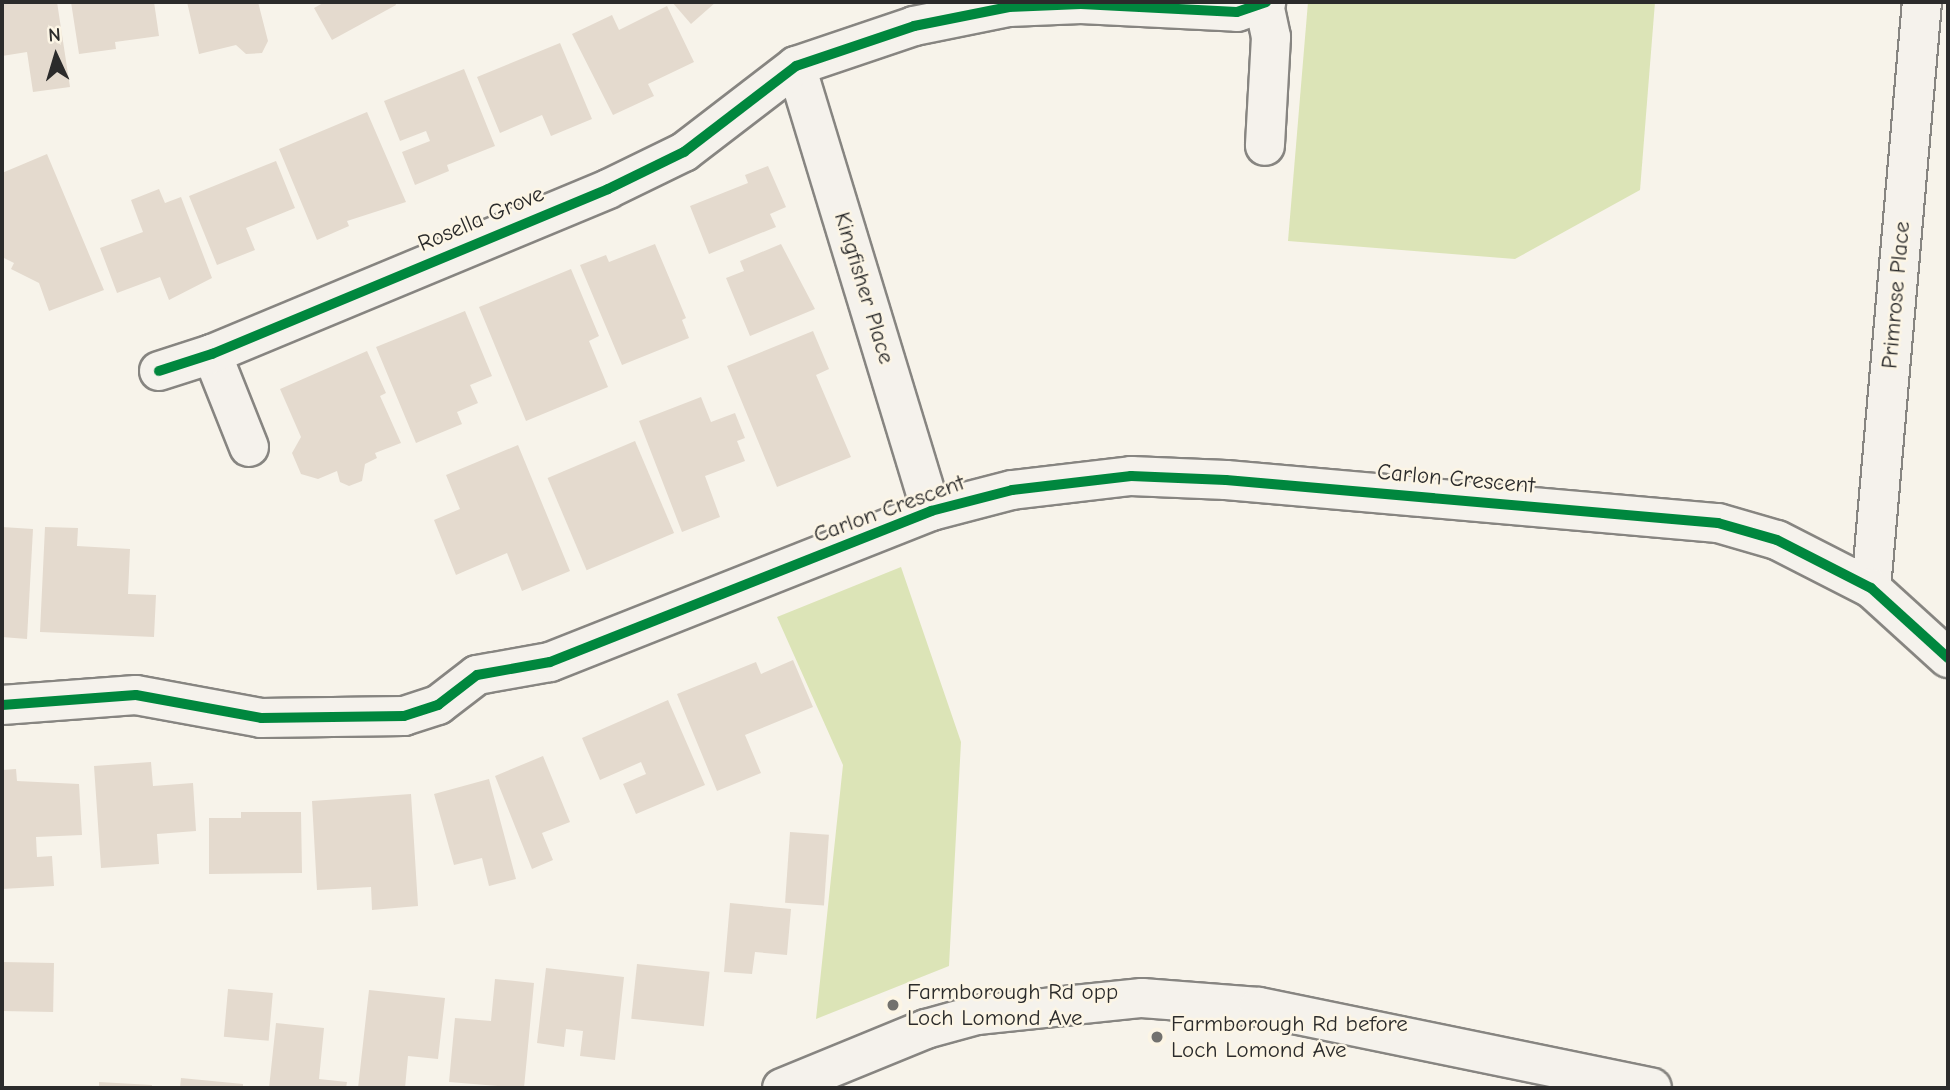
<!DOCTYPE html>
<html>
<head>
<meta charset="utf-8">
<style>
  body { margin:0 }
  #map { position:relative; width:1950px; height:1090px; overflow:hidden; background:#f7f3ea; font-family:"Comic Neue",sans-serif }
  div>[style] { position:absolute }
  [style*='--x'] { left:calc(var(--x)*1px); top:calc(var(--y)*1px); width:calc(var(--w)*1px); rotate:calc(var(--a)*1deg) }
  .green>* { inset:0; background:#dce4b7 }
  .building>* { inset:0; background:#e4dace; transform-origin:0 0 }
  .roads { filter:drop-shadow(2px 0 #878581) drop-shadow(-2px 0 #878581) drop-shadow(0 2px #878581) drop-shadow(0 -2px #878581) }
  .minor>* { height:38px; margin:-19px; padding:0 19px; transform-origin:19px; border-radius:19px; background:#f5f2ec }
  .cycleway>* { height:10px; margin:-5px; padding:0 5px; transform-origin:5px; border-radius:5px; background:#00873e }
  .dots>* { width:19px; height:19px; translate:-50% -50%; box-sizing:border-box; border:4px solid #fcf5e5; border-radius:50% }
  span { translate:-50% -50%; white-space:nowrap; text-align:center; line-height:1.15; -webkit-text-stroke:5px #fcf5e5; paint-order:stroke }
  .street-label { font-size:23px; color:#2b2b2b }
  .poi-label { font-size:23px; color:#2b2b2b }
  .left { translate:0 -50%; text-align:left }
  .frame { position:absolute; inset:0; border:4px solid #2b2b2b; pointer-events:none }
  .north { position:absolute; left:21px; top:21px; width:70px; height:70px; -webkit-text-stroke:5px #fcf5e5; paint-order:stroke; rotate:356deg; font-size:19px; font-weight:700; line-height:28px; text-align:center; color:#2b2b2b }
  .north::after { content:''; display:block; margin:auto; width:24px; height:32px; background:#2b2b2b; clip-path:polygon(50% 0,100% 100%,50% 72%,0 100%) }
</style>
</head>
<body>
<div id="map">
  <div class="green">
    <div style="clip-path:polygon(1308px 2px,1655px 2px,1640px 190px,1515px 259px,1288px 241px)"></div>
    <div style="clip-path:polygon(901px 567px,961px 742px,949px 966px,816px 1019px,843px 765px,777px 617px)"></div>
  </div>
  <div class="building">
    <div style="clip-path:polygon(2px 2px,57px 2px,70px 87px,33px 92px,27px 52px,2px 56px)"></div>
    <div style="clip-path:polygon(71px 2px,154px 2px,159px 36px,115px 42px,116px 49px,79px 54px)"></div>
    <div style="clip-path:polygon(187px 2px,258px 2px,268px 41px,262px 53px,246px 54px,236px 45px,199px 54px)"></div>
    <div style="clip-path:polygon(325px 2px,395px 2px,396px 5px,332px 40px,314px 8px)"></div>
    <div style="clip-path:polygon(672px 2px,716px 2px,691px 24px)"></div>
    <div style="clip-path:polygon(667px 6px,694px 62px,648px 84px,654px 96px,613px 115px,572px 34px,612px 15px,619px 30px)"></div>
    <div style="clip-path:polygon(560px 43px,592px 119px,551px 136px,542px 115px,500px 133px,477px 77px)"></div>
    <div style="clip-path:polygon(464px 69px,495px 146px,447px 165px,449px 171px,415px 185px,402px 152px,430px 141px,426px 131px,400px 141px,384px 101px)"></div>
    <div style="clip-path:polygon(367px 112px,406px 202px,347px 221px,349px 226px,317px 240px,279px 149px)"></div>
    <div style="clip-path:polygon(47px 154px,104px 290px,49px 311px,39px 283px,11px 269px,14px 263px,2px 257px,2px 173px)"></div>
    <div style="clip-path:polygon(276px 161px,295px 208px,246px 228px,255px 250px,217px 265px,189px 196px)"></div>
    <div style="clip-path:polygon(768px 166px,786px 207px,770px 214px,776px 227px,709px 254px,690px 206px,748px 183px,745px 175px)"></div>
    <div style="clip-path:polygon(159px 189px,165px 203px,181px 197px,212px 278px,169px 300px,160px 277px,117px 293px,100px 248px,143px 232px,131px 200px)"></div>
    <div style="clip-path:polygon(655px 244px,686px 318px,682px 320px,689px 338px,622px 365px,580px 265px,606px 255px,609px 262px)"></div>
    <div style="clip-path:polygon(781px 244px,815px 309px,750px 336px,726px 278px,744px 271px,740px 261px)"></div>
    <div style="clip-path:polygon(571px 269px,599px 336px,589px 341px,608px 387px,526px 421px,479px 307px)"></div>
    <div style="clip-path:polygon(465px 311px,492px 376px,470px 385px,478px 403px,457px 412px,462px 424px,416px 443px,376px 347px)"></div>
    <div style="clip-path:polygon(813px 331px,829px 369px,816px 375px,851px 457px,777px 487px,727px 366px)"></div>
    <div style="clip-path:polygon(367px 351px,386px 393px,380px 396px,401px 443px,375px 453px,377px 458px,365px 464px,362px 481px,349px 486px,340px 482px,337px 471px,318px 479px,301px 474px,292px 453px,301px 437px,280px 389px)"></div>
    <div style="clip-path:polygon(701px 397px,711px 422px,735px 413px,745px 438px,737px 441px,745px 461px,705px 476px,720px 517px,682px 532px,639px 421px)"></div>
    <div style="left:635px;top:441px;width:100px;height:95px;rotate:67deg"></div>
    <div style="clip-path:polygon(518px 445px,570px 571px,522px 591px,507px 553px,456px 575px,434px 520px,460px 509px,446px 475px)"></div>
    <div style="clip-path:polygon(2px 527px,33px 529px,27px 639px,2px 637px)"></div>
    <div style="clip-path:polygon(45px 527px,78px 528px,77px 546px,130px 549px,128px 594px,156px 595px,154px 637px,40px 632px)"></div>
    <div style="clip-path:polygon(793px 660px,813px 707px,745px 735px,761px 773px,717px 791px,677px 694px,756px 662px,761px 674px)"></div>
    <div style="clip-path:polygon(668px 700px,705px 785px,636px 814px,623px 784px,646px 774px,641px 762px,600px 780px,582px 738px)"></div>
    <div style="clip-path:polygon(543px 756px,570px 822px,542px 833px,553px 860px,532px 869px,495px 776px)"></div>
    <div style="clip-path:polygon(151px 762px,153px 786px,193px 783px,196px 831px,157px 834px,159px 864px,101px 868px,94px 766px)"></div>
    <div style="clip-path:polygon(16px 769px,17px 781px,79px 784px,82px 835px,36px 837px,37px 857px,52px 856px,54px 886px,2px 889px,2px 770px)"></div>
    <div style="clip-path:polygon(489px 779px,516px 879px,489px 886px,482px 858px,454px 865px,434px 794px)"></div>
    <div style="clip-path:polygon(411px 794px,418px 906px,372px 910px,371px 887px,317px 890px,312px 801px)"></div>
    <div style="clip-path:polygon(241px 812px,301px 812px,302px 873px,209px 874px,209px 818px,241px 818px)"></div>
    <div style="left:790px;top:832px;width:39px;height:71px;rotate:4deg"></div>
    <div style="clip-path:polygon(730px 903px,791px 909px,787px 955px,755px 952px,752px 974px,724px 972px)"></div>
    <div style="left:2px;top:962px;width:52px;height:49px;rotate:1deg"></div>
    <div style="left:637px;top:964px;width:73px;height:55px;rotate:6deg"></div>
    <div style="clip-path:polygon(546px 968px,624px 977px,615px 1060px,580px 1056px,583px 1031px,566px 1029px,564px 1047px,537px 1043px)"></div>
    <div style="clip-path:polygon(495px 979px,534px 983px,524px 1088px,449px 1082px,455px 1018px,491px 1021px)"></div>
    <div style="left:228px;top:989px;width:45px;height:48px;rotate:5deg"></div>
    <div style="clip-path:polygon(369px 990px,445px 998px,438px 1059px,408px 1056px,405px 1088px,358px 1088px)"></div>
    <div style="clip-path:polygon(276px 1023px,324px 1028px,319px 1079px,347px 1082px,346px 1088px,269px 1088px)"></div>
    <div style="clip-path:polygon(181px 1078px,243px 1084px,243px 1088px,180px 1088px)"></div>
    <div style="clip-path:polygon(99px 1082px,152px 1085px,152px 1088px,99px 1088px)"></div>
  </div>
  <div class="roads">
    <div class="minor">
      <div style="--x:1264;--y:4;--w:34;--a:78"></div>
      <div style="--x:1271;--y:37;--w:109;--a:93.2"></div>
      <div style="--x:796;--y:66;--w:465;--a:73.1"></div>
      <div style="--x:212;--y:354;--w:100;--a:68.3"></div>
      <div style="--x:159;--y:371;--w:56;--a:-17.8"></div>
      <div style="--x:212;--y:354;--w:429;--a:-22.6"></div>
      <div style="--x:608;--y:189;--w:85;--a:-26"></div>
      <div style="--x:684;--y:152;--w:141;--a:-37.5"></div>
      <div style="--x:796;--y:66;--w:125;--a:-18.7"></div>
      <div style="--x:914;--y:26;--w:97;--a:-11.3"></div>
      <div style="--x:1009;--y:7;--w:72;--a:-2.4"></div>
      <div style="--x:1081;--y:4;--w:156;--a:2.9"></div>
      <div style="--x:1237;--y:12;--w:31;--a:-19"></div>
      <div style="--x:1871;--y:588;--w:588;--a:-85.03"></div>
      <div style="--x:2;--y:705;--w:134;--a:-4.3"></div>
      <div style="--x:136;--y:695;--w:127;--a:10.4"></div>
      <div style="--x:261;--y:718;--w:143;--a:-0.8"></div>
      <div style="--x:404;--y:716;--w:36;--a:-18"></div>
      <div style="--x:438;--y:705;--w:49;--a:-37.6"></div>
      <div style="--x:477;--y:675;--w:74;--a:-10.1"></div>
      <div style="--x:550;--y:662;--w:410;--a:-21.6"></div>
      <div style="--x:931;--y:511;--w:84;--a:-14.5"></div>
      <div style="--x:1012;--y:490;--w:120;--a:-6.7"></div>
      <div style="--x:1131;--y:476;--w:95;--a:2.4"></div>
      <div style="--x:1226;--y:480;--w:494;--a:5"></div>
      <div style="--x:1718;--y:523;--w:61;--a:16.1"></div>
      <div style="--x:1777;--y:540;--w:106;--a:27.1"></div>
      <div style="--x:1871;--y:588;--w:104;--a:42.3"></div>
      <div style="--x:782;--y:1088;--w:156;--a:-22.3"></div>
      <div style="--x:926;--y:1029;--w:53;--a:-15.4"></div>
      <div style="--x:977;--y:1015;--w:166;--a:-5.9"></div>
      <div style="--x:1142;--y:998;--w:117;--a:4.4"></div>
      <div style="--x:1259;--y:1007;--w:401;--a:11.6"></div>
    </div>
  </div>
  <div class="cycleway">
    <div style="--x:159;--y:371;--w:56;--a:-17.8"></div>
    <div style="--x:212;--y:354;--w:429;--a:-22.6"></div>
    <div style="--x:608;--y:189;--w:85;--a:-26"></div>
    <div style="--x:684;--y:152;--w:141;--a:-37.5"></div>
    <div style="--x:796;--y:66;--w:125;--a:-18.7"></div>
    <div style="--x:914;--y:26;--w:97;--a:-11.3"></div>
    <div style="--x:1009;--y:7;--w:72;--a:-2.4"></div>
    <div style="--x:1081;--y:4;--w:156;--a:2.9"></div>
    <div style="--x:1237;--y:12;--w:31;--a:-19"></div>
    <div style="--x:2;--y:705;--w:134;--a:-4.3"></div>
    <div style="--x:136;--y:695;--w:127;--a:10.4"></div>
    <div style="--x:261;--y:718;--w:143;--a:-0.8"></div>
    <div style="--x:404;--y:716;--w:36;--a:-18"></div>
    <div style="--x:438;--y:705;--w:49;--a:-37.6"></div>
    <div style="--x:477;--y:675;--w:74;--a:-10.1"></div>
    <div style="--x:550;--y:662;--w:410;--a:-21.6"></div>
    <div style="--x:931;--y:511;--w:84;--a:-14.5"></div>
    <div style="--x:1012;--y:490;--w:120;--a:-6.7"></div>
    <div style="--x:1131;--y:476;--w:95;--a:2.4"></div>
    <div style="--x:1226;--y:480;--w:494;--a:5"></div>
    <div style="--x:1718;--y:523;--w:61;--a:16.1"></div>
    <div style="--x:1777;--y:540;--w:106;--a:27.1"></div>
    <div style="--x:1871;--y:588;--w:104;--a:42.3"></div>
  </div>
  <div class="dots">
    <div style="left:893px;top:1005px;background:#72716e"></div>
    <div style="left:1157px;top:1037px;background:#72716e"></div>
  </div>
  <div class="street-label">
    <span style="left:481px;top:219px;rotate:-23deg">Rosella Grove</span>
    <span style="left:864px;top:288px;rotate:73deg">Kingfisher Place</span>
    <span style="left:1896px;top:295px;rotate:-85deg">Primrose Place</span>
    <span style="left:1456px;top:479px;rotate:5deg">Carlon Crescent</span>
    <span style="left:889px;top:509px;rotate:-20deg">Carlon Crescent</span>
  </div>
  <div class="poi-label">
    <span class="left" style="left:907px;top:1005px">Farmborough Rd opp<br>Loch Lomond Ave</span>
    <span class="left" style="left:1171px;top:1037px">Farmborough Rd before<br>Loch Lomond Ave</span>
  </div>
  <div class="frame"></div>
  <div class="north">N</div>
</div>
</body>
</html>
